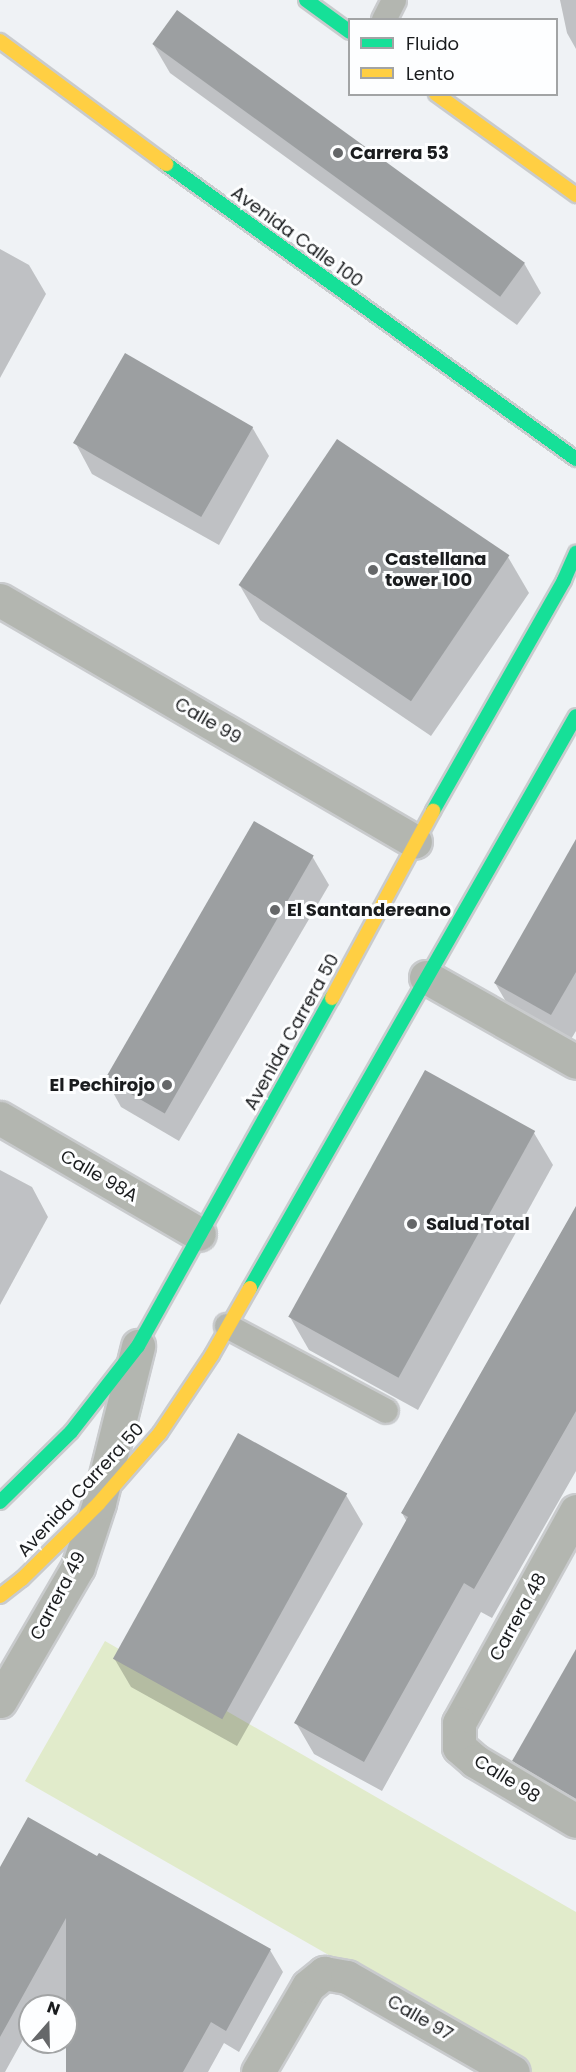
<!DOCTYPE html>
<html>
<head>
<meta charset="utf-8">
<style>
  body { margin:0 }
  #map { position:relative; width:576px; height:2072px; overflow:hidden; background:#eff2f5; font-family:Poppins,sans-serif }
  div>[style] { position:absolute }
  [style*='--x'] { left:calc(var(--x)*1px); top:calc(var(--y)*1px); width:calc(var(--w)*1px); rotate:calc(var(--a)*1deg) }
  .green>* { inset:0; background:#e1ebcb }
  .shadow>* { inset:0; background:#0003 }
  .building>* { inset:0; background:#9c9fa1; transform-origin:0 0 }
  .roads { filter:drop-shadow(2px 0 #c9cbcd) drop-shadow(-2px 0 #c9cbcd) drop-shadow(0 2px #c9cbcd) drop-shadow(0 -2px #c9cbcd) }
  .lane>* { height:24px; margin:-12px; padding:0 12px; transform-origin:12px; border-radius:12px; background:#b3b6b0 }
  .street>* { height:33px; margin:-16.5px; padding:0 16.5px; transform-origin:16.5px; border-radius:16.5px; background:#b3b6b0 }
  .fast>* { height:14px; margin:-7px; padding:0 7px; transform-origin:7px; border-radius:7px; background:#16e098 }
  .slow>* { height:14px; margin:-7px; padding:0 7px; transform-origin:7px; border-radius:7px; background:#ffcf43 }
  .dots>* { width:16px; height:16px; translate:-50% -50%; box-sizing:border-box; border:3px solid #fdfeff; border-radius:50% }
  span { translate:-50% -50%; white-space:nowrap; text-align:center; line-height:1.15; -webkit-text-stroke:6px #fdfeff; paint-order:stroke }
  .poi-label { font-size:18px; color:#1a1c1e; font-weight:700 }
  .left { translate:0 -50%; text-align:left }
  .right { translate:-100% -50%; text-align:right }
  .street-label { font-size:18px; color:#1a1c1e }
  .legend { position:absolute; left:348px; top:18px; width:210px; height:78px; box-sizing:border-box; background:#fdfeff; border:2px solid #a2a4a5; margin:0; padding:8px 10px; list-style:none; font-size:18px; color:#1a1c1e }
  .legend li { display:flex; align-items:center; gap:12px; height:30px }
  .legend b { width:30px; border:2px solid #a2a4a5 }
  .north { position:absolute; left:18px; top:1994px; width:60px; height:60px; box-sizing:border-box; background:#fdfeff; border:2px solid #a2a4a5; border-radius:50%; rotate:20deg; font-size:16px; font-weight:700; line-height:24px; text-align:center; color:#1a1c1e }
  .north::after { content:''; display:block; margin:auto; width:21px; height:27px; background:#656769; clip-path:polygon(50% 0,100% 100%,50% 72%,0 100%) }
</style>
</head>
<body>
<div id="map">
  <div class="green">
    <div style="clip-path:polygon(105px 1641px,576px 1912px,576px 2072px,523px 2072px,327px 1954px,25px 1781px)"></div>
  </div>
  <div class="shadow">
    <div style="clip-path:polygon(560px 0,576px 0,576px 49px,567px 33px)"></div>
    <div style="clip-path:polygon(177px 12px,524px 263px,541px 293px,517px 325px,170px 73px,153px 44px)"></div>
    <div style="clip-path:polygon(0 249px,29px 265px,46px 294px,0 378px)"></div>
    <div style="clip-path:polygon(252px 427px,269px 456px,219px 545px,92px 474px,76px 444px)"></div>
    <div style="clip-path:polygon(508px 557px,529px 593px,431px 736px,260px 620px,239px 584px)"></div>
    <div style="clip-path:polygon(576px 842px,576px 1031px,568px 1044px,512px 1012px,495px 983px)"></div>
    <div style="clip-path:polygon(312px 856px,329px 885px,179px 1141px,121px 1107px,105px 1078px)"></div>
    <div style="clip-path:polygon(534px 1133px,553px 1165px,418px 1410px,309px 1350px,290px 1317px)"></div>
    <div style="clip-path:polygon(0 1170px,32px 1187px,48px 1217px,0 1305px)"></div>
    <div style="clip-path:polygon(576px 1209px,576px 1471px,492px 1618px,481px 1612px,382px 1791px,314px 1754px,296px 1723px,407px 1522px,402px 1513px)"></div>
    <div style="clip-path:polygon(346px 1495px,363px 1524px,237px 1746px,131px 1687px,114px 1658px)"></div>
    <div style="clip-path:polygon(576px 1652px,576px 1815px,529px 1786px,514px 1761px)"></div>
    <div style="clip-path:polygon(98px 1858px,270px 1950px,283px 1972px,239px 2052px,224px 2043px,208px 2072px,101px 2072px,66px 2035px,66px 2006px,30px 2006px,30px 2027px,5px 2072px,0 2072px,0 1870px)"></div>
  </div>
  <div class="building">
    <div style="left:177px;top:10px;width:430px;height:42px;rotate:36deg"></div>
    <div style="left:125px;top:353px;width:148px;height:104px;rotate:30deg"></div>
    <div style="left:337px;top:439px;width:208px;height:176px;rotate:34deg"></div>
    <div style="left:254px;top:821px;width:69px;height:298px;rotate:30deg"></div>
    <div style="clip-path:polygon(576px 839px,576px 972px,551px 1015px,494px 983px)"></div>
    <div style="left:425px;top:1070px;width:126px;height:282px;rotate:29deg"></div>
    <div style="clip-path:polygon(576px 1206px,576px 1411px,474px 1589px,464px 1583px,364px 1762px,294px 1723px,408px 1517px,401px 1513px)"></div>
    <div style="left:238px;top:1433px;width:125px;height:258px;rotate:29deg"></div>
    <div style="clip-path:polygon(576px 1649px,576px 1799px,512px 1761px)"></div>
    <div style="clip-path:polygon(28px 1817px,97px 1856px,99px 1853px,271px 1949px,226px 2031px,211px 2022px,183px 2072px,66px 2072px,66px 1918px,0 2037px,0 1867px)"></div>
  </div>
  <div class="roads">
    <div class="lane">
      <div style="--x:384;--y:20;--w:22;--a:-63"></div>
      <div style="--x:227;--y:1326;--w:180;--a:28.1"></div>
    </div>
    <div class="street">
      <div style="--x:0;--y:600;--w:480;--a:30.2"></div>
      <div style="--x:426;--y:977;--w:172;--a:29.5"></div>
      <div style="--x:0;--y:1118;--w:230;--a:30.2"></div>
      <div style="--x:576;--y:1511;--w:242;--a:118.9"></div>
      <div style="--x:459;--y:1723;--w:24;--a:90"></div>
      <div style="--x:459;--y:1747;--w:21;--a:41"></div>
      <div style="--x:475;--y:1761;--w:117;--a:30.7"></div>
      <div style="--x:0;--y:1701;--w:155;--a:-59.8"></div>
      <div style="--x:78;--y:1567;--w:67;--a:-71.8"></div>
      <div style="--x:99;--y:1503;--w:162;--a:-76"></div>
      <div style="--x:258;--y:2072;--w:99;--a:-59.8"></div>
      <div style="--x:308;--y:1986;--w:21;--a:-39"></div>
      <div style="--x:324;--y:1973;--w:23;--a:10"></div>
      <div style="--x:347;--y:1977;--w:191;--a:29.8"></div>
    </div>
    <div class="fast">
      <div style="--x:306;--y:0;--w:54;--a:36"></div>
      <div style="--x:166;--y:164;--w:505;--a:35.74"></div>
      <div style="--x:433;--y:811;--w:266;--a:-60.4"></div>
      <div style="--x:564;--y:580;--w:30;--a:-66"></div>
      <div style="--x:250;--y:1288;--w:658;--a:-60.32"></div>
      <div style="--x:0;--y:1502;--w:100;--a:-44.6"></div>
      <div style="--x:71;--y:1432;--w:109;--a:-52.1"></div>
      <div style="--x:138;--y:1346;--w:398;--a:-60.9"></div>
    </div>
    <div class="slow">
      <div style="--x:0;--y:41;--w:207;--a:36.5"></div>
      <div style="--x:436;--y:94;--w:173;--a:35.8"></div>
      <div style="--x:332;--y:998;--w:213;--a:-61.6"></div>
      <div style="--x:0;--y:1596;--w:28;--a:-38"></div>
      <div style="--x:22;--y:1579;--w:108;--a:-44.6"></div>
      <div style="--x:99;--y:1503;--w:93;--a:-48.9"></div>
      <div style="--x:160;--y:1433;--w:94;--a:-56.3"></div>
      <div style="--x:212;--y:1355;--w:77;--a:-60.4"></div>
    </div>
  </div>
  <div class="dots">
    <div style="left:338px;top:153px;background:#656769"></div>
    <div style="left:373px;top:570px;background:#656769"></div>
    <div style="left:275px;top:910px;background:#656769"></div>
    <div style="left:167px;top:1085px;background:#656769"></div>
    <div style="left:412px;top:1224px;background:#656769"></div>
  </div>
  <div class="poi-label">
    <span class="left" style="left:350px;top:153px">Carrera 53</span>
    <span class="left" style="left:385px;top:570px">Castellana<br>tower 100</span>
    <span class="left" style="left:287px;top:910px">El Santandereano</span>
    <span class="right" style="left:155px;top:1085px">El Pechirojo</span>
    <span class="left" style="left:426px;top:1224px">Salud Total</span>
  </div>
  <div class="street-label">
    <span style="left:297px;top:237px;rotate:36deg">Avenida Calle 100</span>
    <span style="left:208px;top:721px;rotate:30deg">Calle 99</span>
    <span style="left:292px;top:1032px;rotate:-61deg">Avenida Carrera 50</span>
    <span style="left:99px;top:1176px;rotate:30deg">Calle 98A</span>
    <span style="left:81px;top:1490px;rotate:-47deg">Avenida Carrera 50</span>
    <span style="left:58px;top:1596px;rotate:-62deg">Carrera 49</span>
    <span style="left:518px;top:1617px;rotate:-61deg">Carrera 48</span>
    <span style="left:507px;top:1779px;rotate:32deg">Calle 98</span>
    <span style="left:420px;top:2018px;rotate:30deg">Calle 97</span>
  </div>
  <ul class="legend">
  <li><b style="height:8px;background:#16e098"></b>Fluido</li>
  <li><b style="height:8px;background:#ffcf43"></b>Lento</li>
  </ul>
  <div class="north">N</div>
</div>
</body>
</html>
